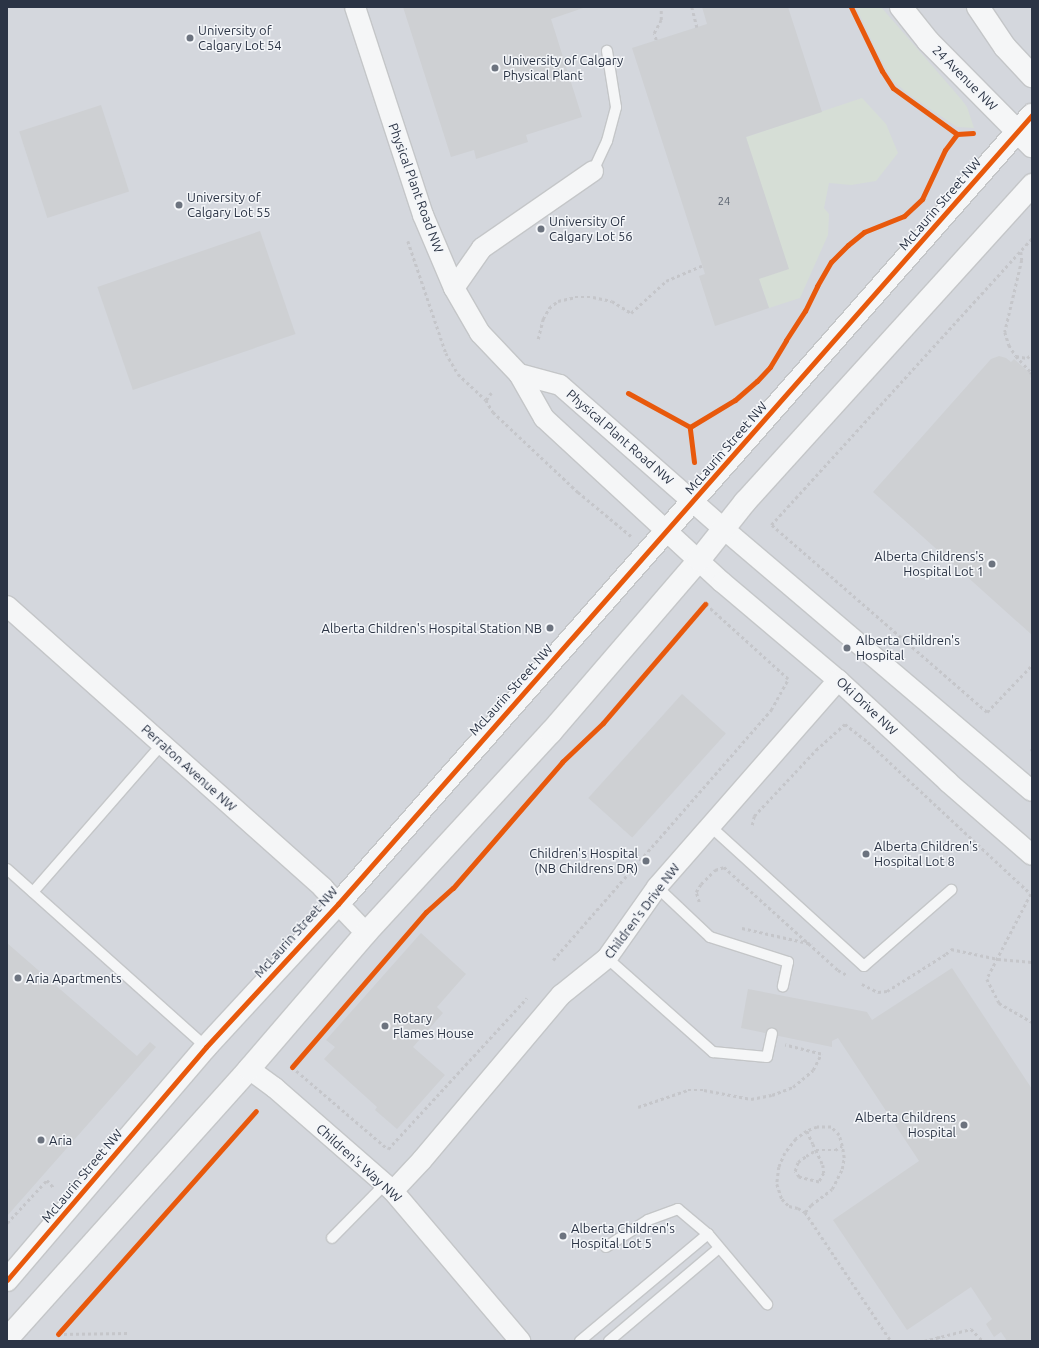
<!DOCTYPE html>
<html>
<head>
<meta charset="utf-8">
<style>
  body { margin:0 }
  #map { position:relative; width:1039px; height:1348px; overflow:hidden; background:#e6e8ea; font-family:Ubuntu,sans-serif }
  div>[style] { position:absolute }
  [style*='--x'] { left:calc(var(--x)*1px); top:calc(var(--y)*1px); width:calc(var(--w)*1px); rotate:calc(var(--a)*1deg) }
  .built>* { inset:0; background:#d4d7dd; transform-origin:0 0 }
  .green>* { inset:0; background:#d6ded6 }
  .building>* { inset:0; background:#ced0d3; transform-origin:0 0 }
  .path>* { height:2.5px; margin-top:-1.25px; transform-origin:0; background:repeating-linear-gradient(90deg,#c5c6ca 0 3px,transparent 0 6px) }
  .roads { filter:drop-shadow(1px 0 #c4c6c8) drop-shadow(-1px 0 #c4c6c8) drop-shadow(0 1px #c4c6c8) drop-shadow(0 -1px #c4c6c8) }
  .service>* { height:10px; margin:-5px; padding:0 5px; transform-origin:5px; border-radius:5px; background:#f5f6f7 }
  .minor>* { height:20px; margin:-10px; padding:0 10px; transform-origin:10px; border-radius:10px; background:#f5f6f7 }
  .tertiary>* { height:22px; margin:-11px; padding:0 11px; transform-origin:11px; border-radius:11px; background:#f5f6f7 }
  .cycleway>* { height:5px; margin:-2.5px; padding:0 2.5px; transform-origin:2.5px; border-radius:2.5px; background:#e8590c }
  .dots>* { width:11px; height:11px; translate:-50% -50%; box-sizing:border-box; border:2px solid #f4f6f9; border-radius:50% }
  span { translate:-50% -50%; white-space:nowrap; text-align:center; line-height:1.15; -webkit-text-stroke:3px #f4f6f9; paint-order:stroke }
  .number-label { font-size:11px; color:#545c69 }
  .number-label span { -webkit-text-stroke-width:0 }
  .poi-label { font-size:13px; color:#2b3445 }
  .left { translate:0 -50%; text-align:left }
  .right { translate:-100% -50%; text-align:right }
  .street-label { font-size:13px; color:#2b3445 }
  .frame { position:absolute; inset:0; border:8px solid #2b3445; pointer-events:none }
</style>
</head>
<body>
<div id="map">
  <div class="built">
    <div style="left:7px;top:7px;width:1025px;height:1334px"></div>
  </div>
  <div class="green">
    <div style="clip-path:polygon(856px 7px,881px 7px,961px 99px,967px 107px,974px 128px,957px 127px,911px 96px,893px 81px,879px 56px)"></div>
    <div style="clip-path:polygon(862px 98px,886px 124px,898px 153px,876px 181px,851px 185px,829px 183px,824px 208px,829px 214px,828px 235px,800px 298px,769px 308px,759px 279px,746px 137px)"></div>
  </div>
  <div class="building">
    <div style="clip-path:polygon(403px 7px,586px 7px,551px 19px,582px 117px,526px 135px,528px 142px,476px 159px,474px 150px,451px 157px)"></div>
    <div style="clip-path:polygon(702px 7px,788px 7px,822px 112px,746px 137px,789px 269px,759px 279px,769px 308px,715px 326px,699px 276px,705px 274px,632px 48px,707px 24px)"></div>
    <div style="left:101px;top:105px;width:91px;height:86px;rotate:72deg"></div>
    <div style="left:260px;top:231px;width:109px;height:172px;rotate:71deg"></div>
    <div style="clip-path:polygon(999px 356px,1006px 358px,1011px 362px,1014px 359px,1032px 375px,1030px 379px,1032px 381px,1032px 635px,873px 492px,991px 359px)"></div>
    <div style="left:682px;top:694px;width:59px;height:140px;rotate:42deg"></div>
    <div style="clip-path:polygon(421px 933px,466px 974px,437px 1007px,443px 1013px,413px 1047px,445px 1075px,397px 1129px,375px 1110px,377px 1107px,324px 1059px,335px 1047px,326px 1040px)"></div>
    <div style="clip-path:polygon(7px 943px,137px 1056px,150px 1042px,156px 1047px,7px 1216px)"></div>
    <div style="clip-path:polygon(952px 968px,1032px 1089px,1032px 1341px,1007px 1341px,1001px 1332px,994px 1337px,986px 1324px,992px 1319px,971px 1287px,907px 1330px,833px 1220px,919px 1161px,838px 1038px,832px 1041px,832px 1047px,741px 1028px,748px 989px,867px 1012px,872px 1020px)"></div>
  </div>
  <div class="path">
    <div style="--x:692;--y:7;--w:21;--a:76"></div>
    <div style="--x:656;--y:40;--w:7;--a:-106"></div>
    <div style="--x:654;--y:33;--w:15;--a:-62"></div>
    <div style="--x:661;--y:20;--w:13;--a:-90"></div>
    <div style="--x:1032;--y:239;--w:387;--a:132.3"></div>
    <div style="--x:772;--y:525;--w:285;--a:41"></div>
    <div style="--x:987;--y:712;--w:65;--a:-46.2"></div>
    <div style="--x:408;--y:241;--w:118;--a:71.3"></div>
    <div style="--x:446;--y:353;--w:24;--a:60"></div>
    <div style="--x:458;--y:374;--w:38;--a:43"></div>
    <div style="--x:486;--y:400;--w:14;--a:60"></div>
    <div style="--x:493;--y:412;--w:117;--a:43.3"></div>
    <div style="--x:578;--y:492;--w:69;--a:39.7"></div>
    <div style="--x:1021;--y:252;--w:8;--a:83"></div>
    <div style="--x:1022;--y:260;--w:74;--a:103.3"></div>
    <div style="--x:1005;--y:332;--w:14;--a:73"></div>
    <div style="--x:1009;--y:345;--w:13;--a:58"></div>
    <div style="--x:1016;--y:356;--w:22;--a:47"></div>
    <div style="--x:1031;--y:372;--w:2;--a:90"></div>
    <div style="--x:538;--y:339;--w:21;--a:-76"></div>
    <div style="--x:543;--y:319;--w:13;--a:-61"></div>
    <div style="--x:549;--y:308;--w:11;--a:-38"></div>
    <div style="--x:558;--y:301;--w:17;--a:-13"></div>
    <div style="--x:575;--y:297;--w:18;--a:0"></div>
    <div style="--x:593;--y:297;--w:19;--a:12"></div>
    <div style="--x:612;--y:301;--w:22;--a:32"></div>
    <div style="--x:631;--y:313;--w:47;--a:-42.4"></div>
    <div style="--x:666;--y:281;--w:39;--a:-23"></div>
    <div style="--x:1016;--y:356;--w:11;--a:10"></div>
    <div style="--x:1027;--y:358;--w:6;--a:-39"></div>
    <div style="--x:486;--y:400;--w:9;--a:-54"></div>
    <div style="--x:1032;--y:749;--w:2;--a:90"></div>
    <div style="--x:752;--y:825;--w:9;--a:-77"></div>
    <div style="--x:754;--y:816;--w:91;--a:-46.8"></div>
    <div style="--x:816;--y:750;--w:39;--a:-42"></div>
    <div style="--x:845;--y:724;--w:29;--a:38"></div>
    <div style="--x:868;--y:742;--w:224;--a:43"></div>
    <div style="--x:1031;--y:894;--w:96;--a:117.4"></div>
    <div style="--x:987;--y:979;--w:27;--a:63"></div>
    <div style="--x:999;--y:1003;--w:38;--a:30"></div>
    <div style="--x:699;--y:902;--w:10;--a:-107"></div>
    <div style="--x:696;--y:892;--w:9;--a:-58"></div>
    <div style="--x:701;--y:884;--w:20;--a:-45"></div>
    <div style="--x:715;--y:870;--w:9;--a:-18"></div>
    <div style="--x:724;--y:867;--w:154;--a:42.1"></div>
    <div style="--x:838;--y:970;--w:10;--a:29"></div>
    <div style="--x:742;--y:928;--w:72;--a:12.9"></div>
    <div style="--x:553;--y:960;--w:332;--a:-48.9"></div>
    <div style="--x:771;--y:710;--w:35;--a:-61"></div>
    <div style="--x:788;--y:679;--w:112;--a:-137.9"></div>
    <div style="--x:862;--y:984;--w:18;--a:27"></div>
    <div style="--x:878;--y:992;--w:9;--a:-6"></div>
    <div style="--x:887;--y:991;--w:70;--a:-32.1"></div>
    <div style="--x:946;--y:954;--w:7;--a:-45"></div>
    <div style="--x:951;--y:949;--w:48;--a:12"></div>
    <div style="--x:998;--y:959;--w:34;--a:5"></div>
    <div style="--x:292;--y:1067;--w:126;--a:40.5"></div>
    <div style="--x:388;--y:1149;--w:205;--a:-47.4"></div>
    <div style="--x:638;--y:1107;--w:53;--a:-18.8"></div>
    <div style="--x:688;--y:1090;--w:16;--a:0"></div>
    <div style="--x:704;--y:1090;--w:48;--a:10.8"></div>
    <div style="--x:751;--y:1099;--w:21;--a:-11"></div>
    <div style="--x:772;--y:1095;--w:22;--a:-21"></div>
    <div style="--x:793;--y:1087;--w:26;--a:-40"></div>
    <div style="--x:813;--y:1070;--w:18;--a:-63"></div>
    <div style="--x:821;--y:1054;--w:37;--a:-166"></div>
    <div style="--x:807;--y:1131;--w:14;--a:65"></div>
    <div style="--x:813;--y:1144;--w:7;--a:63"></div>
    <div style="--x:816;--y:1150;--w:17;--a:65"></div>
    <div style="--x:823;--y:1165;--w:8;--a:83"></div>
    <div style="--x:824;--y:1173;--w:10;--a:119"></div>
    <div style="--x:819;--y:1182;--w:21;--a:-166"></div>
    <div style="--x:799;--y:1177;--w:7;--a:-124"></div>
    <div style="--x:795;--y:1171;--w:9;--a:-72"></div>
    <div style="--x:798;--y:1162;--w:10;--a:-37"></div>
    <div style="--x:806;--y:1156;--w:12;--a:-31"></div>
    <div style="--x:816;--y:1150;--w:19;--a:0"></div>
    <div style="--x:835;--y:1150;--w:8;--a:-30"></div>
    <div style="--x:805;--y:1212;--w:9;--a:-49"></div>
    <div style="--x:811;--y:1205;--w:26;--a:-37"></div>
    <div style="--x:832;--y:1189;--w:22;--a:-63"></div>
    <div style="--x:842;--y:1169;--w:11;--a:-80"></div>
    <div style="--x:844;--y:1158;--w:12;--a:-99"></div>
    <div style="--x:842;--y:1146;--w:11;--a:-105"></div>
    <div style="--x:839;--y:1135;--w:11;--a:-135"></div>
    <div style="--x:831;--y:1127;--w:14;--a:180"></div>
    <div style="--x:817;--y:1127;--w:11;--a:158"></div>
    <div style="--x:807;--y:1131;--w:14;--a:144"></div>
    <div style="--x:796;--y:1139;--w:18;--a:128"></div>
    <div style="--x:785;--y:1153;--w:15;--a:113"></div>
    <div style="--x:779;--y:1167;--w:17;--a:97"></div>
    <div style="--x:777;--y:1184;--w:16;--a:72"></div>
    <div style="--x:782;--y:1199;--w:10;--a:45"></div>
    <div style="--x:789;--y:1206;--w:9;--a:13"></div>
    <div style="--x:798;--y:1208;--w:8;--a:30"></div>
    <div style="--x:805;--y:1212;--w:155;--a:56.3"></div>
    <div style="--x:7;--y:1223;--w:59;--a:-47.1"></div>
    <div style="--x:47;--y:1180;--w:12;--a:48"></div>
    <div style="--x:58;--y:1334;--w:72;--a:-0.8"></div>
    <div style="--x:939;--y:1336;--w:5;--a:90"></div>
    <div style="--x:924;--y:1341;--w:49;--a:-14.3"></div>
    <div style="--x:971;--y:1329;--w:17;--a:45"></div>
  </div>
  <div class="roads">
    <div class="service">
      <div style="--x:593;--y:171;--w:33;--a:-65"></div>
      <div style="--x:607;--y:141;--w:35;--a:-75"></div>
      <div style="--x:616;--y:107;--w:57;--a:-99.1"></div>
      <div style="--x:710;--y:826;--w:208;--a:42.3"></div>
      <div style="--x:864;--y:966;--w:116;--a:-41.1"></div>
      <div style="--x:7;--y:869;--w:267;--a:41.8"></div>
      <div style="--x:657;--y:887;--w:73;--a:43.3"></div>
      <div style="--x:710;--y:937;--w:82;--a:17.8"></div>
      <div style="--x:788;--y:962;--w:25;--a:102"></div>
      <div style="--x:33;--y:892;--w:196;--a:-48.9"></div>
      <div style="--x:607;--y:958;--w:142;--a:41.6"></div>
      <div style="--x:713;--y:1052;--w:54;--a:5.3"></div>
      <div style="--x:767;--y:1057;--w:24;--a:-78"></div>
      <div style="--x:332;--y:1238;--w:76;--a:-45.5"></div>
      <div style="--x:606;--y:1247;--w:50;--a:-32.7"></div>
      <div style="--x:648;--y:1220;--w:32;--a:-20"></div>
      <div style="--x:678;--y:1209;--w:39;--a:40"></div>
      <div style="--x:708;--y:1234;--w:92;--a:49.9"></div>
      <div style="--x:580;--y:1341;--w:167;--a:-39.9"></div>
      <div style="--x:609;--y:1341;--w:144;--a:-40.2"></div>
    </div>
    <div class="minor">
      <div style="--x:355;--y:7;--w:219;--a:71.9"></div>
      <div style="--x:423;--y:215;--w:79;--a:67"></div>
      <div style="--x:454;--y:288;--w:52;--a:60"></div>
      <div style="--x:480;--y:333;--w:57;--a:46.4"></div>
      <div style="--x:519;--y:374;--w:51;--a:60.4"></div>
      <div style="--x:544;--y:418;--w:242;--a:42.7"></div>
      <div style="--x:722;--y:582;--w:152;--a:40.2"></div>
      <div style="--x:838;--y:680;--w:150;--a:42.8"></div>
      <div style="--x:948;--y:782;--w:111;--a:41"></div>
      <div style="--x:454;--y:288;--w:49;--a:-55"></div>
      <div style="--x:482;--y:248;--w:135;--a:-34.7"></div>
      <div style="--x:519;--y:374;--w:42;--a:15"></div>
      <div style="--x:560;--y:385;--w:218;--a:41.3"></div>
      <div style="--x:724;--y:529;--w:404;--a:40.4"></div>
      <div style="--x:7;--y:606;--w:424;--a:41.7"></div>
      <div style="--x:323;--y:888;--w:62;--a:46.3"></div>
      <div style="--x:249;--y:1069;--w:32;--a:36"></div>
      <div style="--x:275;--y:1088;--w:157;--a:41.1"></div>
      <div style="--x:393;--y:1191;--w:197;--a:49.7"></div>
      <div style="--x:393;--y:1191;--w:42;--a:-46.9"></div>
      <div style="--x:422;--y:1160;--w:216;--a:-49.9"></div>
      <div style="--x:561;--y:995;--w:59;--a:-38.8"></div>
      <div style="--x:607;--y:958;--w:87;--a:-54.8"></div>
      <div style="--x:657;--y:887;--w:275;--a:-48.8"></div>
    </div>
    <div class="tertiary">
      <div style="--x:901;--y:7;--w:43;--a:51.5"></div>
      <div style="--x:928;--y:41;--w:148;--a:45.3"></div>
      <div style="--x:978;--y:7;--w:48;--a:56"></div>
      <div style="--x:1005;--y:47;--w:40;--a:47"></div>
      <div style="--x:7;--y:1280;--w:306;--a:-49.5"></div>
      <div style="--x:206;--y:1047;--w:195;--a:-47.3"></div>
      <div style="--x:338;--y:904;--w:1051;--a:-48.67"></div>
      <div style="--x:7;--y:1339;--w:363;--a:-48.1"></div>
      <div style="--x:249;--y:1069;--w:179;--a:-49.3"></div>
      <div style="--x:366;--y:933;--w:273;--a:-47.4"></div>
      <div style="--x:551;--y:732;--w:227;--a:-49.3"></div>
      <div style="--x:699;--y:560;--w:74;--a:-51.6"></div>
      <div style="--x:745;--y:502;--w:428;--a:-47.8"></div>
    </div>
  </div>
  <div class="cycleway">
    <div style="--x:851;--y:7;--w:71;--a:64.2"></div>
    <div style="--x:882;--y:71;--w:20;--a:57"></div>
    <div style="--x:893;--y:88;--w:79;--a:35.7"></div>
    <div style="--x:957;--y:134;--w:16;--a:-4"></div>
    <div style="--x:628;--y:393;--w:71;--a:28.7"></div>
    <div style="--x:694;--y:462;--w:35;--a:-97"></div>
    <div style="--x:690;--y:427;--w:52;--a:-31"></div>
    <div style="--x:735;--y:400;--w:29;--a:-41"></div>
    <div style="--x:757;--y:381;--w:19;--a:-47"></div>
    <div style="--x:770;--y:367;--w:31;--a:-59"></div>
    <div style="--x:786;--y:340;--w:35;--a:-57"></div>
    <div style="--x:805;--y:311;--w:28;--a:-64"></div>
    <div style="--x:817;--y:286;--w:28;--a:-60"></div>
    <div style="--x:831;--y:262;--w:24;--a:-45"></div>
    <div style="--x:848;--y:245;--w:21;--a:-39"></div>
    <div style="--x:864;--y:232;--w:43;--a:-21.8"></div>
    <div style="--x:904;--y:216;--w:25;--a:-43"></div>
    <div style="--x:922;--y:199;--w:54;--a:-64.9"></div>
    <div style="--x:945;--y:150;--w:20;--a:-53"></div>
    <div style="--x:292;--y:1067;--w:205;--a:-49.2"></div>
    <div style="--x:426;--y:912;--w:36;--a:-42"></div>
    <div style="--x:453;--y:888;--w:167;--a:-49.1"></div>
    <div style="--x:562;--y:762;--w:57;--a:-43.6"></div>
    <div style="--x:603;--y:723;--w:157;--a:-49.4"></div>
    <div style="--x:7;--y:1280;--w:306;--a:-49.5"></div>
    <div style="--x:206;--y:1047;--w:195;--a:-47.3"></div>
    <div style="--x:338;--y:904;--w:1051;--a:-48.67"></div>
    <div style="--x:58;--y:1334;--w:298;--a:-48.4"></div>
  </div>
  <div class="dots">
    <div style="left:190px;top:38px;background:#6c737f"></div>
    <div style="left:495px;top:68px;background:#6c737f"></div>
    <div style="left:179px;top:205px;background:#6c737f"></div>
    <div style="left:541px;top:229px;background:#6c737f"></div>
    <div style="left:992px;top:564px;background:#6c737f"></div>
    <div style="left:550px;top:628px;background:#6c737f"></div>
    <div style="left:847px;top:648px;background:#6c737f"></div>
    <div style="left:866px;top:854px;background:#6c737f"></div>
    <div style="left:646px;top:861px;background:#6c737f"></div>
    <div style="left:18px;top:978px;background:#6c737f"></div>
    <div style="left:385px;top:1026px;background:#6c737f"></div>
    <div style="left:964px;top:1125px;background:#6c737f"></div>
    <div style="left:41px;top:1140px;background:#6c737f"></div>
    <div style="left:563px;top:1236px;background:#6c737f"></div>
  </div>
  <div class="number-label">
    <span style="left:724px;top:201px">24</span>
  </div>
  <div class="poi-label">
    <span class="left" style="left:198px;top:38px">University of<br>Calgary Lot 54</span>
    <span class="left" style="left:503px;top:68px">University of Calgary<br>Physical Plant</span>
    <span class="left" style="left:187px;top:205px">University of<br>Calgary Lot 55</span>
    <span class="left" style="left:549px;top:229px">University Of<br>Calgary Lot 56</span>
    <span class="right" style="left:984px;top:564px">Alberta Childrens's<br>Hospital Lot 1</span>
    <span class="right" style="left:542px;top:628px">Alberta Children's Hospital Station NB</span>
    <span class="left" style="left:856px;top:648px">Alberta Children's<br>Hospital</span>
    <span class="left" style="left:874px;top:854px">Alberta Children's<br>Hospital Lot 8</span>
    <span class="right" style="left:638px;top:861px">Children's Hospital<br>(NB Childrens DR)</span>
    <span class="left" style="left:26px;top:978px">Aria Apartments</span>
    <span class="left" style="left:393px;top:1026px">Rotary<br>Flames House</span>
    <span class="right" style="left:956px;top:1125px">Alberta Childrens<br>Hospital</span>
    <span class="left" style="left:49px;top:1140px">Aria</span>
    <span class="left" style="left:571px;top:1236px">Alberta Children's<br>Hospital Lot 5</span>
  </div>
  <div class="street-label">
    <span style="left:965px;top:78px;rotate:45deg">24 Avenue NW</span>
    <span style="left:416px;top:188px;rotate:70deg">Physical Plant Road NW</span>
    <span style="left:940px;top:204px;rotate:-49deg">McLaurin Street NW</span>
    <span style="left:620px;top:437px;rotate:41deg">Physical Plant Road NW</span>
    <span style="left:726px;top:448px;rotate:-49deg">McLaurin Street NW</span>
    <span style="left:511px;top:690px;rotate:-48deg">McLaurin Street NW</span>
    <span style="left:867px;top:706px;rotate:43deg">Oki Drive NW</span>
    <span style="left:189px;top:768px;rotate:42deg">Perraton Avenue NW</span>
    <span style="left:642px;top:911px;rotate:-53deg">Children's Drive NW</span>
    <span style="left:296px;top:932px;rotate:-48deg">McLaurin Street NW</span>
    <span style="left:359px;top:1163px;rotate:42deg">Children's Way NW</span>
    <span style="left:82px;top:1176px;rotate:-50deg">McLaurin Street NW</span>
  </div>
  <div class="frame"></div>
</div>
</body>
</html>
